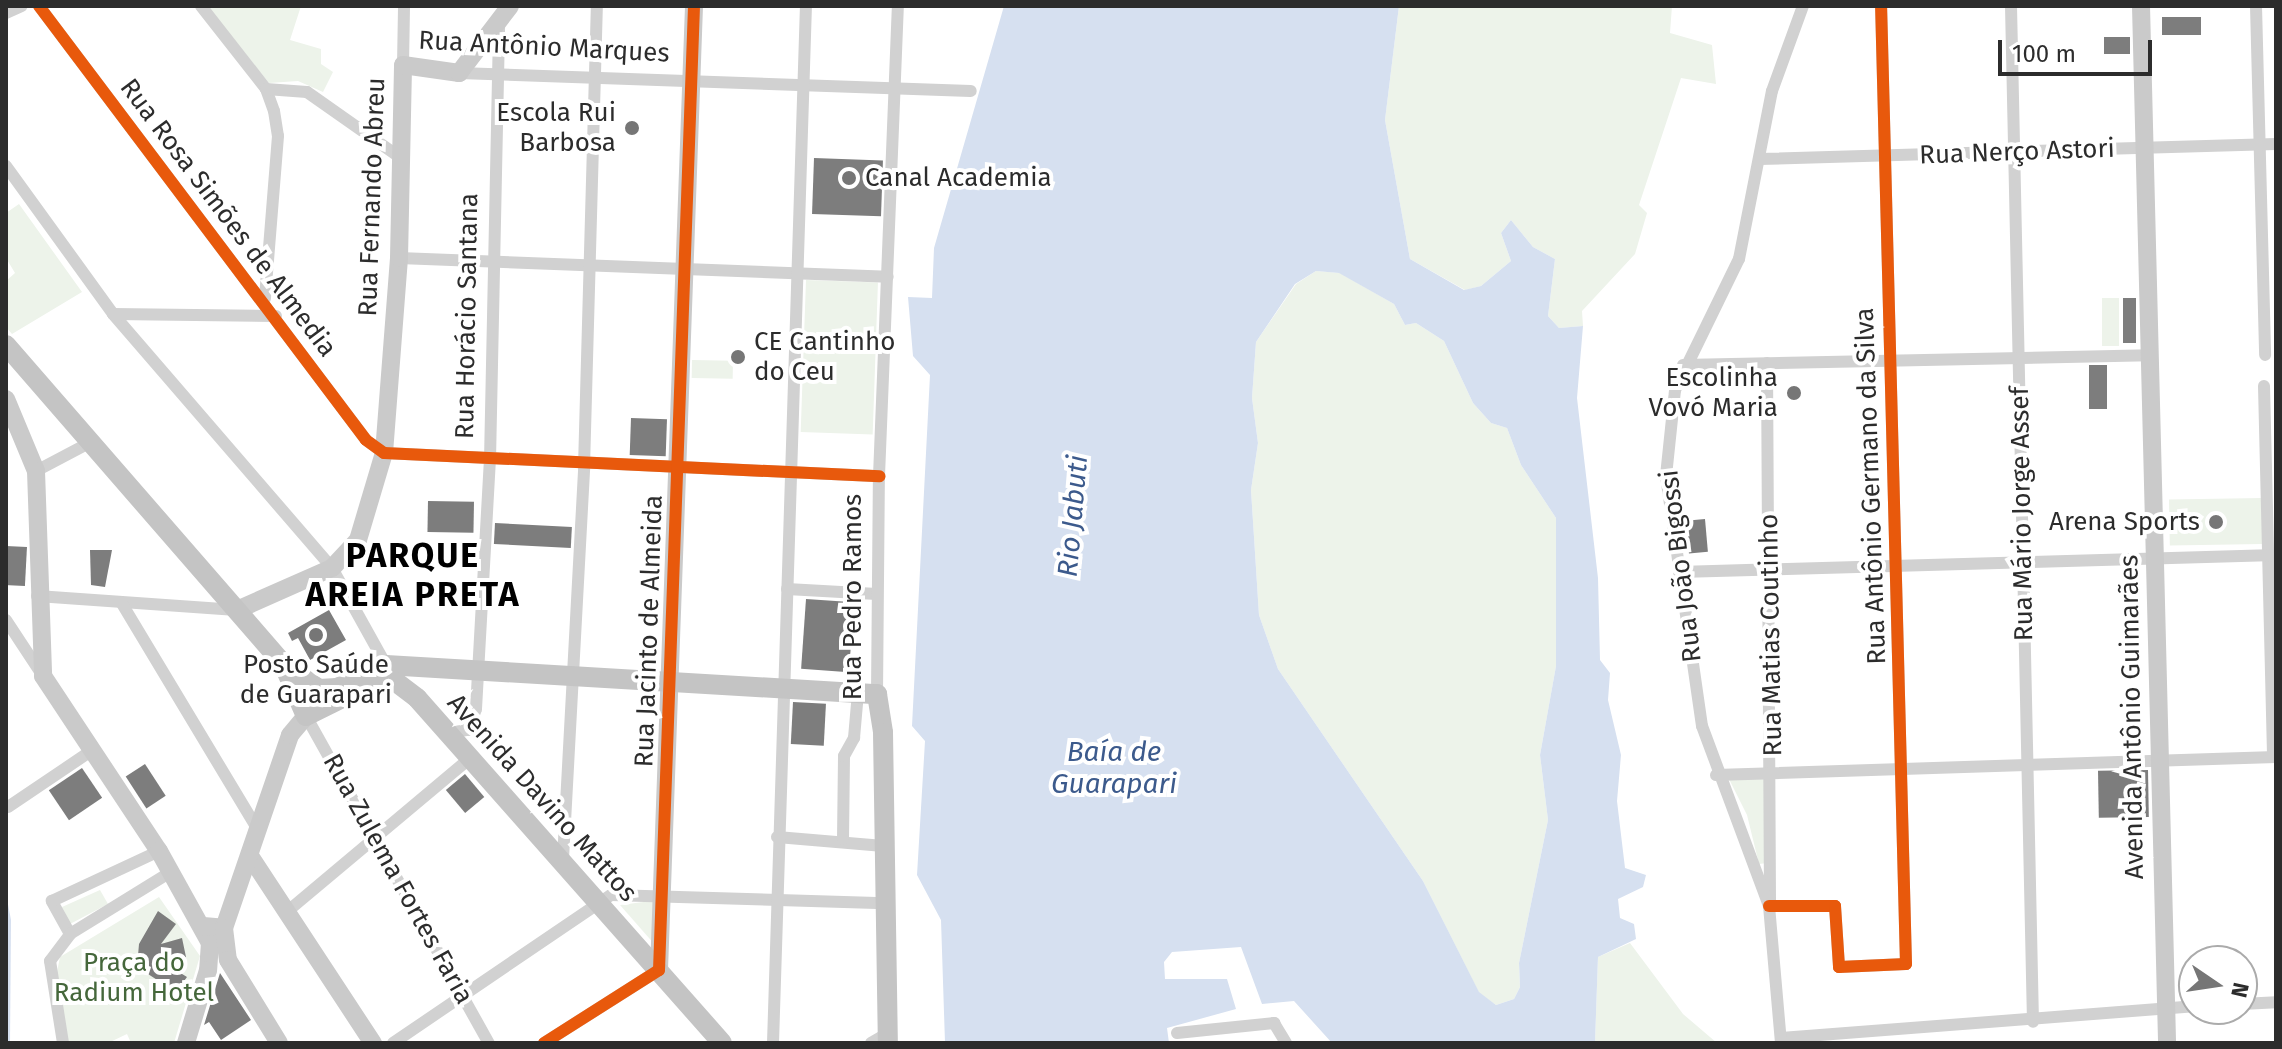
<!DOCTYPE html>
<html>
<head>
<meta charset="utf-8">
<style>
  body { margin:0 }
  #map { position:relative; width:2282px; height:1049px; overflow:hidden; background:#fff; font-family:"Fira Sans",sans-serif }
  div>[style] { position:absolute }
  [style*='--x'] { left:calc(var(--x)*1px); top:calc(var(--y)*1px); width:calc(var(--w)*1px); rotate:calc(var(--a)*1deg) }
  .green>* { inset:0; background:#edf3ea; transform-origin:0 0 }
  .water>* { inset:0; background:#d6e0f0 }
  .building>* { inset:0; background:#7d7d7d; transform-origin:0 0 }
  .street>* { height:12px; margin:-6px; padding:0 6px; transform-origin:6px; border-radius:6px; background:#d1d1d1 }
  .secondary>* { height:18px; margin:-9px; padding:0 9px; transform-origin:9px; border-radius:9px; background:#cacaca }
  .primary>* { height:20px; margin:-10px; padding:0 10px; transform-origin:10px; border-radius:10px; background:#c4c4c4 }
  .cycleway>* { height:12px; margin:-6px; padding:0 6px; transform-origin:6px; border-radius:6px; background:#e8590c }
  .dots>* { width:22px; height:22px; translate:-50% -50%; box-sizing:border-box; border:4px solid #fff; border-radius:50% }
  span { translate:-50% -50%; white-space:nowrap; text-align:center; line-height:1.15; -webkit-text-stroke:8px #fff; paint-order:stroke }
  .street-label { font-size:26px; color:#2c2c2c }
  .poi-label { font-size:26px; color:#2c2c2c }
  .right { translate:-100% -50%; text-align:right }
  .left { translate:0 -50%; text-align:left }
  .park-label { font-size:26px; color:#45673b }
  .water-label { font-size:28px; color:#3c5a8c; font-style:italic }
  .district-label { font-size:34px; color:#000; font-weight:700; letter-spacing:2px }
  .frame { position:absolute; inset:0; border:8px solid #2c2c2c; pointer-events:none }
  .north { position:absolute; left:2178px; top:945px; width:80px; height:80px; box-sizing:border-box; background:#fff; border:2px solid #ababab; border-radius:50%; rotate:103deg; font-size:22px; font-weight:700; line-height:32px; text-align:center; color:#2c2c2c }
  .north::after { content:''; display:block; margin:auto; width:28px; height:36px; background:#767676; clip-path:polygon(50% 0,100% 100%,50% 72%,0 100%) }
  .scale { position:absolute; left:1998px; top:40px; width:154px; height:36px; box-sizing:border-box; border:4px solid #2c2c2c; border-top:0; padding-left:10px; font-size:24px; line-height:28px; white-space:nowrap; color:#2c2c2c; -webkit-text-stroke:6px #fff; paint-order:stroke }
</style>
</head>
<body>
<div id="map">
  <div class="green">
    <div style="clip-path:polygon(207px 6px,301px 6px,290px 40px,321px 49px,321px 64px,333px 72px,323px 92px,298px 81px,269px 83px)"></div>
    <div style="clip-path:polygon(1399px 6px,1672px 6px,1670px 33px,1712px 45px,1716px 84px,1681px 78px,1639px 205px,1647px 213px,1635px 254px,1582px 311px,1583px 326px,1559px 328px,1548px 316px,1555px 259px,1533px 247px,1511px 220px,1501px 233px,1511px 261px,1481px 286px,1465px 290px,1410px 259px,1385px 120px)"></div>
    <div style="clip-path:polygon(19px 204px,82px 292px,12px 334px,6px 327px,6px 281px,15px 273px,6px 258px,6px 213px)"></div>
    <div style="clip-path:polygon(1316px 271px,1340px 273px,1394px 304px,1405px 325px,1416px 323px,1444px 341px,1473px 403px,1491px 423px,1507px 428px,1521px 465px,1556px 518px,1556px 666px,1540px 755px,1548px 820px,1519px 963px,1520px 987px,1514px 999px,1496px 1005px,1479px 993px,1423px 881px,1278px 669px,1259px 615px,1251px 490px,1258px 443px,1252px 398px,1256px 342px,1296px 284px)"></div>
    <div style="left:806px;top:280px;width:72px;height:152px;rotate:2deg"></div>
    <div style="left:2102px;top:298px;width:17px;height:48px"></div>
    <div style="left:692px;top:360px;width:41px;height:18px;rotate:1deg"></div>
    <div style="left:2262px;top:498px;width:46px;height:93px;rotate:89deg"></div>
    <div style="clip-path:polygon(1766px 776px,1767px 863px,1759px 864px,1747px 815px,1728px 777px)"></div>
    <div style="clip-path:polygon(100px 890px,108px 904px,70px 924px,62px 907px)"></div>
    <div style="clip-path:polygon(159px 897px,200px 956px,174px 1043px,131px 1043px,127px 1034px,108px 1043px,65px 1043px,55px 982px,60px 957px)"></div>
    <div style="clip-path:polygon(659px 900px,656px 946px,620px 905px)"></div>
    <div style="clip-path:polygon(1630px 943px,1683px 1014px,1717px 1043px,1595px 1043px,1598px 957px)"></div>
  </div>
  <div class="water">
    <div style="clip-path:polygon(evenodd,1004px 6px,1399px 6px,1385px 120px,1410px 259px,1464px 290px,1481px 286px,1511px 261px,1501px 233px,1511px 220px,1533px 247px,1555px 259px,1548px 316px,1559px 328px,1583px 326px,1577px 398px,1598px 578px,1600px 660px,1610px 673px,1608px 700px,1621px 755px,1617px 801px,1625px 868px,1646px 875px,1643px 887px,1618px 899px,1620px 918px,1634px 924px,1636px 939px,1598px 957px,1595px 1043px,1332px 1043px,1294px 1001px,1262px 1004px,1241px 947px,1172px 952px,1164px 962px,1165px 979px,1227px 979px,1236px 1009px,1167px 1028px,1169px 1043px,945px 1043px,941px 920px,917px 875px,925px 741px,912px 726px,930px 375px,913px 356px,908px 297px,932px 298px,934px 248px,1004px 6px,1316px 271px,1339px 273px,1394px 304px,1405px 325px,1416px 323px,1444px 341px,1473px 403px,1491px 423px,1507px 428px,1521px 465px,1556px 518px,1556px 666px,1540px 755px,1548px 820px,1519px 963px,1520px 987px,1514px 999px,1496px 1005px,1479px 992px,1423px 881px,1278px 669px,1259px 615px,1251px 490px,1258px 443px,1252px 398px,1256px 342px,1295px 284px,1316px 271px)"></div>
    <div style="clip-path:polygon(6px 894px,11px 920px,10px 1043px,6px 1043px)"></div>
  </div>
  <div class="building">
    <div style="left:2201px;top:17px;width:18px;height:39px;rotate:90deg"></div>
    <div style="left:2130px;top:37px;width:17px;height:26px;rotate:90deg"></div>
    <div style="left:814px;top:158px;width:69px;height:56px;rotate:2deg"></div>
    <div style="left:2123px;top:298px;width:13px;height:45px"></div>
    <div style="left:2089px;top:365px;width:18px;height:44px"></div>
    <div style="left:631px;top:418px;width:36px;height:37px;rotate:2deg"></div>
    <div style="left:428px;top:501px;width:46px;height:31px;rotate:1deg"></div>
    <div style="left:1705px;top:519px;width:33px;height:19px;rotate:85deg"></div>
    <div style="left:495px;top:523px;width:77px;height:21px;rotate:3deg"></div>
    <div style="left:6px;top:546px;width:21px;height:39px;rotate:3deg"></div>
    <div style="clip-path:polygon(90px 550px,112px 550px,105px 587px,91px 585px)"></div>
    <div style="left:806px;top:599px;width:48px;height:70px;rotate:4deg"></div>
    <div style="clip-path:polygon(329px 610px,346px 640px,310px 660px,298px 638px,292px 641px,288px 633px)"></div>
    <div style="left:793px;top:702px;width:33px;height:42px;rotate:3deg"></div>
    <div style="left:145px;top:764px;width:38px;height:23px;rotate:57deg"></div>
    <div style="left:82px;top:768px;width:36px;height:40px;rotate:56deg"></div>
    <div style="left:2148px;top:770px;width:47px;height:50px;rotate:89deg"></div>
    <div style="left:465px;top:774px;width:30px;height:25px;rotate:50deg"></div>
    <div style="clip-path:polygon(158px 911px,176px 924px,161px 944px,182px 938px,186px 957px,164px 963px,187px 977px,176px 992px,137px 967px,139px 944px)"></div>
    <div style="clip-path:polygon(220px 973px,251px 1020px,221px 1040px,209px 1022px,204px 1025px)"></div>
  </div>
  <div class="street">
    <div style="--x:39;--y:6;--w:543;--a:53"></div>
    <div style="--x:366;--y:440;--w:22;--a:36"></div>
    <div style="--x:384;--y:453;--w:496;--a:2.7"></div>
    <div style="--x:201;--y:6;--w:105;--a:51.9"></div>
    <div style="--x:266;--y:89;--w:23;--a:70"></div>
    <div style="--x:274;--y:111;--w:25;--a:81"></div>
    <div style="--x:278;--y:136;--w:163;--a:94.6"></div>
    <div style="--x:2011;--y:6;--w:1016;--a:88.76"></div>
    <div style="--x:2256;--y:6;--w:349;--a:88.5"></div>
    <div style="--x:6;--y:13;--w:17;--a:-24"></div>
    <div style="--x:403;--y:65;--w:59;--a:-89"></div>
    <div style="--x:459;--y:73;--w:512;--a:2.01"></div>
    <div style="--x:266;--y:89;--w:41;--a:4.2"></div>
    <div style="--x:307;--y:92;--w:111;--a:35.1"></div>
    <div style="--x:1759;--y:159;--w:517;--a:-1.66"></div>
    <div style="--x:6;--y:166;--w:183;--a:54.1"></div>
    <div style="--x:113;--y:314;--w:335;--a:49.2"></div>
    <div style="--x:332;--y:568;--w:111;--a:60.9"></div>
    <div style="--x:399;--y:258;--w:489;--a:2.2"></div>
    <div style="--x:113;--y:314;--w:163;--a:0.7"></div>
    <div style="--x:1767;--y:363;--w:537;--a:89.68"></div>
    <div style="--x:1683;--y:365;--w:466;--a:-1.2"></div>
    <div style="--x:2264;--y:386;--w:371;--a:88.6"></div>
    <div style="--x:36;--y:471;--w:60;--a:-27.8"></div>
    <div style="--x:1679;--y:572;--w:597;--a:-1.63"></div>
    <div style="--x:787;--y:589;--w:90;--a:3.2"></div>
    <div style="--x:37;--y:596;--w:200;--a:4"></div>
    <div style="--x:121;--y:602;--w:266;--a:59"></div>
    <div style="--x:6;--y:620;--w:64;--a:56.6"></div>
    <div style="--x:877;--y:694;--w:218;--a:-89.5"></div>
    <div style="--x:879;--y:476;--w:470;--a:-87.7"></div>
    <div style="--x:306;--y:716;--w:375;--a:60.8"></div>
    <div style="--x:448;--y:733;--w:20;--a:-9"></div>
    <div style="--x:468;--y:730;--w:22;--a:-69"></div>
    <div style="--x:476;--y:709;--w:249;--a:-86.8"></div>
    <div style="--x:490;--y:460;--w:435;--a:-88.8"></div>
    <div style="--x:1716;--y:775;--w:560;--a:-1.84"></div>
    <div style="--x:8;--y:807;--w:100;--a:-34"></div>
    <div style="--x:777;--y:837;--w:107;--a:4.8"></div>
    <div style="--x:843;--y:839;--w:83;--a:-89.3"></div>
    <div style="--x:844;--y:756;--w:21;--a:-61"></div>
    <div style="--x:854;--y:738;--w:37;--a:-85"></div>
    <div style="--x:563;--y:859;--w:393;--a:-86.9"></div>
    <div style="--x:584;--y:467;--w:461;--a:-88.4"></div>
    <div style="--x:1769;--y:906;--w:66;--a:0"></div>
    <div style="--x:1835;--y:906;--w:61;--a:86.2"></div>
    <div style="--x:1839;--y:967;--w:67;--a:-2.6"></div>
    <div style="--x:1906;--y:964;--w:958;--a:-91.49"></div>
    <div style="--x:289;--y:910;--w:236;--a:-40"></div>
    <div style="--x:70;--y:934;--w:38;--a:-119"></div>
    <div style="--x:52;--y:901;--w:118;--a:-25"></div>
    <div style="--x:2242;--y:1004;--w:34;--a:-3"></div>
    <div style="--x:1177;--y:1033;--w:98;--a:-5.9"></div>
    <div style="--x:1274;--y:1023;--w:23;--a:59"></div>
    <div style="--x:1781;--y:1038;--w:414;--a:-4.4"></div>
    <div style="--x:63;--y:1043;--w:83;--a:-99"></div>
    <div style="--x:50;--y:961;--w:34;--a:-53"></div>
    <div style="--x:70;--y:934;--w:116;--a:-31.6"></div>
    <div style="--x:393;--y:1043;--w:263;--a:-34.2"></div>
    <div style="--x:611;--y:895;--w:274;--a:1.7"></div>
    <div style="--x:544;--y:1043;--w:136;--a:-32.4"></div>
    <div style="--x:773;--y:1043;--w:1038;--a:-88.18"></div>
    <div style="--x:871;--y:1043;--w:20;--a:-30"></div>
    <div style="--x:1781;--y:1043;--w:138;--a:-95"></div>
    <div style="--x:1769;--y:906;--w:192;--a:-110.4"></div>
    <div style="--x:1702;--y:726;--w:253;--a:-98.2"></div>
    <div style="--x:1666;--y:476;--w:86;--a:-84"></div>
    <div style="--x:1675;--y:390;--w:146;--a:-64"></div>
    <div style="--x:1739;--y:259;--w:171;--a:-78.9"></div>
    <div style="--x:1772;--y:91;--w:90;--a:-70"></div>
  </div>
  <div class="secondary">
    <div style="--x:2141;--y:6;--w:1037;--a:88.56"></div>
    <div style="--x:6;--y:399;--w:78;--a:67.4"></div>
    <div style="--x:36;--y:471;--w:205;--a:88"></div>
    <div style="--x:43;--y:676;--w:210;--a:56.5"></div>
    <div style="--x:159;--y:851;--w:105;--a:61"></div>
    <div style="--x:210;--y:943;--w:27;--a:94"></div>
    <div style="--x:208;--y:970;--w:76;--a:106.8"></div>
    <div style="--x:237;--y:610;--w:104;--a:-23.9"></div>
    <div style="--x:332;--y:568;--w:38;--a:-47"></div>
    <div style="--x:358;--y:540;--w:91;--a:-73.4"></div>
    <div style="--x:384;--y:453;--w:196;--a:-85.6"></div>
    <div style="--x:399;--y:258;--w:193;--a:-88.8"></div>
    <div style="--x:403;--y:65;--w:57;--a:8.1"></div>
    <div style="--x:459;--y:73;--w:84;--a:-52.7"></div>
    <div style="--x:250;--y:856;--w:224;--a:56.7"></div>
    <div style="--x:203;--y:926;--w:21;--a:5"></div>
    <div style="--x:224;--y:928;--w:204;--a:-71.1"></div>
    <div style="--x:290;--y:735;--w:25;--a:-50"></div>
    <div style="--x:224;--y:928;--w:32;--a:83"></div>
    <div style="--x:228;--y:960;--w:97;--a:58.4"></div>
    <div style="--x:659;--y:970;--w:965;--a:-87.92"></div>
  </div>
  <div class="primary">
    <div style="--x:6;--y:345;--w:422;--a:49"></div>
    <div style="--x:283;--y:664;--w:44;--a:34.8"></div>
    <div style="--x:319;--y:689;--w:18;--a:-3"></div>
    <div style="--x:337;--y:688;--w:54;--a:-25.1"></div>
    <div style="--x:386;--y:665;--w:492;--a:3.4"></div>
    <div style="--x:877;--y:694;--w:39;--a:81"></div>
    <div style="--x:883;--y:733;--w:310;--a:89.1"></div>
    <div style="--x:285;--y:668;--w:52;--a:66.4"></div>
    <div style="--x:306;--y:716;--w:81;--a:-26.3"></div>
    <div style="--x:379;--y:680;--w:17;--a:7"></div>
    <div style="--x:396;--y:682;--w:26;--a:37"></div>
    <div style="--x:417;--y:698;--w:460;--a:48.5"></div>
  </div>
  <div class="cycleway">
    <div style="--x:39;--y:6;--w:543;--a:53"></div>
    <div style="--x:366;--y:440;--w:22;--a:36"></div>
    <div style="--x:384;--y:453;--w:496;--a:2.7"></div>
    <div style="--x:1769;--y:906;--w:66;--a:0"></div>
    <div style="--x:1835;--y:906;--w:61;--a:86.2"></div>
    <div style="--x:1839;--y:967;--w:67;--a:-2.6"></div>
    <div style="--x:1906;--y:964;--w:958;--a:-91.49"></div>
    <div style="--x:544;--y:1043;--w:136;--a:-32.4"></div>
    <div style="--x:659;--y:970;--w:965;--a:-87.92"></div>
  </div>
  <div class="dots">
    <div style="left:632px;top:128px;background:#767676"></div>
    <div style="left:849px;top:178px;background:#767676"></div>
    <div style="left:738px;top:357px;background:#767676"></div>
    <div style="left:1794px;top:393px;background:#767676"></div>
    <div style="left:2216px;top:522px;background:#767676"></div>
    <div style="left:316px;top:635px;background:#767676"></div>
  </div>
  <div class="street-label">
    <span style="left:544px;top:47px;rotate:3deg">Rua Antônio Marques</span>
    <span style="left:2017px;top:152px;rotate:-2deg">Rua Nerço Astori</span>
    <span style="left:372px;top:197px;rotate:-88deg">Rua Fernando Abreu</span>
    <span style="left:228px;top:218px;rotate:53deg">Rua Rosa Simões de Almedia</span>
    <span style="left:467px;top:316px;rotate:-89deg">Rua Horácio Santana</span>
    <span style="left:1871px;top:486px;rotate:-92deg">Rua Antônio Germano da Silva</span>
    <span style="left:2022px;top:514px;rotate:-91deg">Rua Mário Jorge Assef</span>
    <span style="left:1681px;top:566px;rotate:-97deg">Rua João Bigossi</span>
    <span style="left:853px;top:597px;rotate:-90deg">Rua Pedro Ramos</span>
    <span style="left:649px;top:631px;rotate:-88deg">Rua Jacinto de Almeida</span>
    <span style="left:1771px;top:635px;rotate:-91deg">Rua Matias Coutinho</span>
    <span style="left:2132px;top:717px;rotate:-91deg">Avenida Antônio Guimarães</span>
    <span style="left:542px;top:798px;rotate:48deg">Avenida Davino Mattos</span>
    <span style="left:398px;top:879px;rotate:61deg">Rua Zulema Fortes Faria</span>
  </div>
  <div class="poi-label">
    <span class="right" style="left:616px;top:128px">Escola Rui<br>Barbosa</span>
    <span class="left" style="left:865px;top:178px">Canal Academia</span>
    <span class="left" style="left:754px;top:357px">CE Cantinho<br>do Ceu</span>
    <span class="right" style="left:1778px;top:393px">Escolinha<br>Vovó Maria</span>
    <span class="right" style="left:2200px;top:522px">Arena Sports</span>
    <span style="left:316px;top:680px">Posto Saúde<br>de Guarapari</span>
  </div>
  <div class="park-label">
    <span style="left:134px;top:978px">Praça do<br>Radium Hotel</span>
  </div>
  <div class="water-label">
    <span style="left:1073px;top:516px;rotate:-85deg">Rio Jabuti</span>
    <span style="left:1114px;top:768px">Baía de<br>Guarapari</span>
  </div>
  <div class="district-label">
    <span style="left:413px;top:575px">PARQUE<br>AREIA PRETA</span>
  </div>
  <div class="frame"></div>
  <div class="north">N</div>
  <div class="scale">100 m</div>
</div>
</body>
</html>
